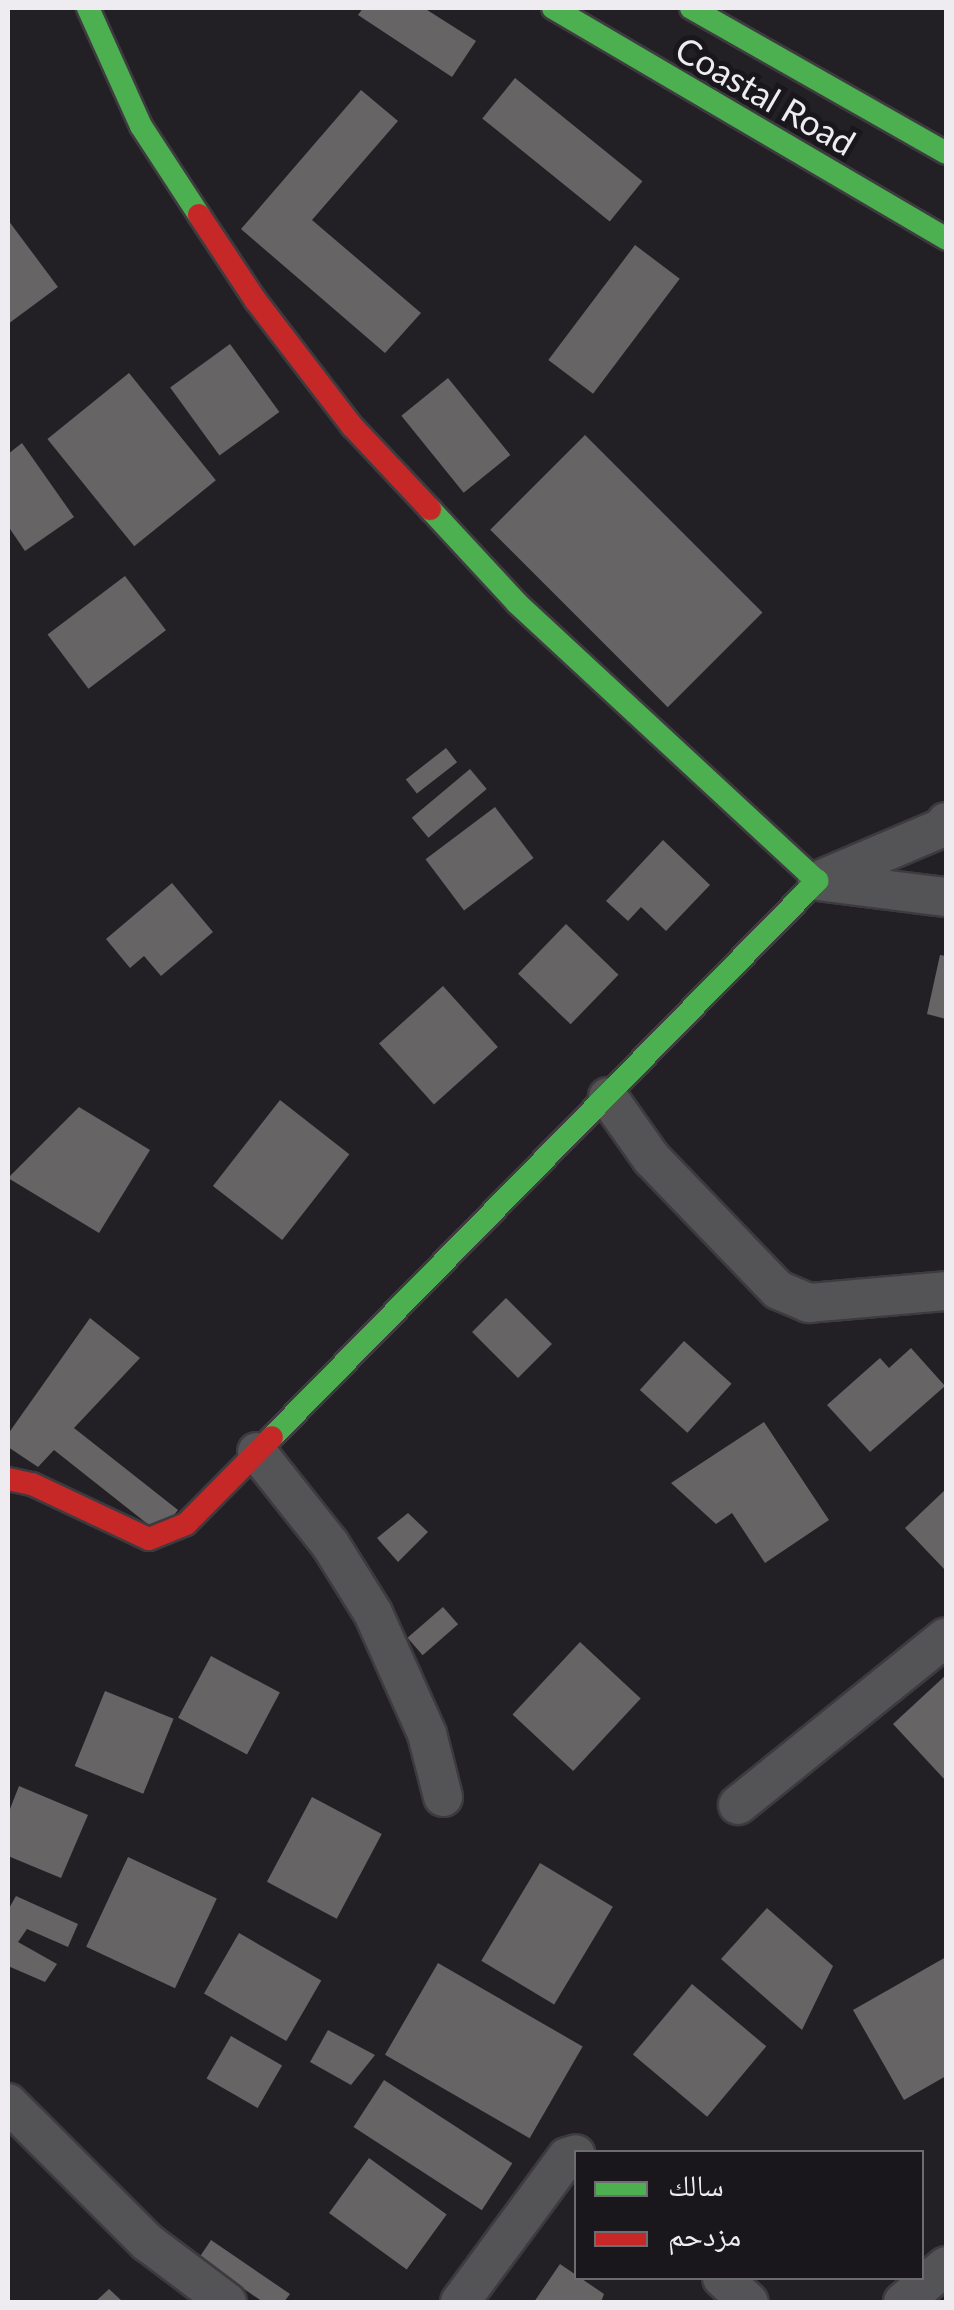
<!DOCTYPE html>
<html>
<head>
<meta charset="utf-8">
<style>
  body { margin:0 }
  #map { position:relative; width:954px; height:2310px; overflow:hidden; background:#232025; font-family:Lato,"Noto Naskh Arabic",sans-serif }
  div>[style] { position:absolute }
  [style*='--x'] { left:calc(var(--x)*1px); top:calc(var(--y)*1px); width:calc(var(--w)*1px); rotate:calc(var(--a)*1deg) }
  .building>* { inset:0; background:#676465; transform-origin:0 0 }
  .roads { filter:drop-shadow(2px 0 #3d3b3f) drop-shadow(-2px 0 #3d3b3f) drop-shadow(0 2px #3d3b3f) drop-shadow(0 -2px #3d3b3f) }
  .street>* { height:38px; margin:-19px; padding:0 19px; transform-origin:19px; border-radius:19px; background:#545355 }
  .fast>* { height:22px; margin:-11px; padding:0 11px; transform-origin:11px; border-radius:11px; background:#4caf50 }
  .jam>* { height:22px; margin:-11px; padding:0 11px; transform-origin:11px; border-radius:11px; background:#c62828 }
  span { translate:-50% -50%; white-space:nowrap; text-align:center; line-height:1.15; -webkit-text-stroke:10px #19161c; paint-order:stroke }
  .street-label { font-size:35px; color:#eeecf1 }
  .frame { position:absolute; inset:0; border:10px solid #eeecf1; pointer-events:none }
  .legend { position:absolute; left:574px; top:2150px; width:350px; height:130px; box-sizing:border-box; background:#19161c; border:2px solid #6e6c71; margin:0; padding:12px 18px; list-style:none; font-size:30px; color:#eeecf1 }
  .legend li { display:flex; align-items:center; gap:20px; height:50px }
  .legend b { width:50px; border:2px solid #6e6c71 }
</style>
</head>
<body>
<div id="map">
  <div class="building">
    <div style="clip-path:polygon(363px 8px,424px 8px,476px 41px,452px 77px,358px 15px)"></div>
    <div style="left:515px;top:78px;width:164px;height:52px;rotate:39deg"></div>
    <div style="clip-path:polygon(361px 90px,398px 121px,312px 220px,421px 313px,385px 353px,241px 229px)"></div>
    <div style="clip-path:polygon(8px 220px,58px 287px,8px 324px)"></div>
    <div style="left:635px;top:245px;width:56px;height:144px;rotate:37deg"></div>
    <div style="left:230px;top:344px;width:84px;height:74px;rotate:54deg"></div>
    <div style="left:129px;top:373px;width:138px;height:105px;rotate:51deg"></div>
    <div style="left:448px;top:378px;width:99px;height:60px;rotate:51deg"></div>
    <div style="left:585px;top:435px;width:251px;height:134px;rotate:45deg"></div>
    <div style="clip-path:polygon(22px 443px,74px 517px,25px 551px,8px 526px,8px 454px)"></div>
    <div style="left:125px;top:576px;width:68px;height:97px;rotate:53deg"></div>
    <div style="left:446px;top:748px;width:18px;height:51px;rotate:52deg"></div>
    <div style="left:470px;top:769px;width:26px;height:76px;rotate:50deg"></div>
    <div style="left:495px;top:807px;width:64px;height:87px;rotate:53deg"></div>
    <div style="clip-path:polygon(663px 840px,710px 885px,666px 931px,641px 907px,628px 921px,606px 901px)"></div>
    <div style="clip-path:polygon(172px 883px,213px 932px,161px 976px,144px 956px,130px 968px,106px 939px)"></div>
    <div style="left:566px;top:924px;width:73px;height:69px;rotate:44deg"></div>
    <div style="clip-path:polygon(940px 955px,946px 956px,946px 1019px,927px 1014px)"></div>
    <div style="left:443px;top:986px;width:82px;height:86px;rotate:48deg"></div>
    <div style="left:280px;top:1100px;width:88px;height:109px;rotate:38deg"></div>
    <div style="clip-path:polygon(79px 1107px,150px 1150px,99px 1233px,8px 1178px)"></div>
    <div style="left:506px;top:1298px;width:65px;height:48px;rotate:45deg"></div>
    <div style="clip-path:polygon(90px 1318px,140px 1358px,74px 1428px,178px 1510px,159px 1533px,54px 1450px,38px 1467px,8px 1447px,8px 1434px)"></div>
    <div style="left:684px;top:1341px;width:64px;height:66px;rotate:42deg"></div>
    <div style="clip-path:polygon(911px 1348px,945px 1386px,870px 1452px,827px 1405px,880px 1358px,889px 1368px)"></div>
    <div style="clip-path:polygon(764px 1422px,829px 1520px,765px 1563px,732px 1513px,716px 1524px,671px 1483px)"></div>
    <div style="clip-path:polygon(946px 1489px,946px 1571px,905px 1528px)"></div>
    <div style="clip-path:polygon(408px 1513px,428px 1532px,398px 1562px,377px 1538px)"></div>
    <div style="left:443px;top:1607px;width:23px;height:47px;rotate:49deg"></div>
    <div style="left:580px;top:1642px;width:83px;height:99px;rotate:43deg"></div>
    <div style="left:211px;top:1656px;width:78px;height:70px;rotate:28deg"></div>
    <div style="clip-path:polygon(946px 1675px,946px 1781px,893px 1724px)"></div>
    <div style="left:105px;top:1691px;width:74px;height:81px;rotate:22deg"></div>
    <div style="clip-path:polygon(19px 1786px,88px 1815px,61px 1878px,8px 1856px,8px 1814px)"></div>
    <div style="left:312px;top:1797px;width:79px;height:96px;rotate:28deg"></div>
    <div style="left:128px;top:1857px;width:98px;height:99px;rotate:25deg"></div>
    <div style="left:540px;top:1863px;width:85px;height:114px;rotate:31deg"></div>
    <div style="clip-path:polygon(16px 1896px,78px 1924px,68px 1947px,27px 1929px,18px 1942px,57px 1964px,45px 1982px,8px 1966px,8px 1910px)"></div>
    <div style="clip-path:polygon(767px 1908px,833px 1966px,802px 2030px,721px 1959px)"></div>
    <div style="left:239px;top:1933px;width:95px;height:70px;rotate:30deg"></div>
    <div style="clip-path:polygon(946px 1957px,946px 2076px,904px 2100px,853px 2010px)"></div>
    <div style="left:438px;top:1963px;width:167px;height:106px;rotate:30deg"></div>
    <div style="left:692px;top:1984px;width:97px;height:92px;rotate:40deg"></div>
    <div style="clip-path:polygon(328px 2030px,375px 2055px,351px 2085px,310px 2062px)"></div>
    <div style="left:231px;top:2036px;width:59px;height:49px;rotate:30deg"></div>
    <div style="left:384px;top:2080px;width:153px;height:56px;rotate:33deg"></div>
    <div style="left:369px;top:2158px;width:96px;height:68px;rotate:36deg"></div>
    <div style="clip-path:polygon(211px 2240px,290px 2294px,284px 2302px,263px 2302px,199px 2258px)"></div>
    <div style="clip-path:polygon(560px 2264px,604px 2294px,601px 2302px,534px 2302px)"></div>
    <div style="clip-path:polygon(109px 2289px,123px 2302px,95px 2302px)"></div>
  </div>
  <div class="roads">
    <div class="street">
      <div style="--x:946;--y:822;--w:5;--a:112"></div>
      <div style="--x:944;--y:827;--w:138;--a:157"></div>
      <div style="--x:817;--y:881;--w:130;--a:7.1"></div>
      <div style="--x:608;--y:1097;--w:75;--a:54.8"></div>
      <div style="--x:651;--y:1158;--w:183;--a:46.1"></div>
      <div style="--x:778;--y:1290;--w:34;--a:23"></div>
      <div style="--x:809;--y:1303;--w:138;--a:-5"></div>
      <div style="--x:257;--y:1452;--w:117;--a:51.6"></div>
      <div style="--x:330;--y:1544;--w:81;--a:58.1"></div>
      <div style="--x:373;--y:1613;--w:133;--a:65.9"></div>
      <div style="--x:427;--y:1734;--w:65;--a:75.7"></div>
      <div style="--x:738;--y:1805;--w:267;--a:-38.9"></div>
      <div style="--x:8;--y:2103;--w:197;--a:45"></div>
      <div style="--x:147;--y:2242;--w:100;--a:36.9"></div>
      <div style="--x:722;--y:2278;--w:36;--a:42"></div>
      <div style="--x:460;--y:2302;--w:180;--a:-53.6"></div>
      <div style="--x:567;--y:2157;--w:9;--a:-18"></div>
      <div style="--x:903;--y:2302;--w:56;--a:-39.9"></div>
    </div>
    <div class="fast">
      <div style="--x:88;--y:8;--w:129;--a:65.8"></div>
      <div style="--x:141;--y:126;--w:106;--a:56.9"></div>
      <div style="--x:553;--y:8;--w:456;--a:30.4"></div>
      <div style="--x:691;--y:8;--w:293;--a:29.6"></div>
      <div style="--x:272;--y:1437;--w:779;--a:-45.57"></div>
      <div style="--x:817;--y:881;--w:409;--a:-137.2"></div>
      <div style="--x:517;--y:603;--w:128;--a:-132.8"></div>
    </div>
    <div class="jam">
      <div style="--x:199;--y:215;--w:103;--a:56.5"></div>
      <div style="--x:256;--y:301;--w:158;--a:52.5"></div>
      <div style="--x:352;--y:426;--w:114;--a:46.8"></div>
      <div style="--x:8;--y:1479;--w:25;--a:12"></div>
      <div style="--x:32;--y:1484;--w:129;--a:25.2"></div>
      <div style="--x:149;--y:1539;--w:40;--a:-22"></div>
      <div style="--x:186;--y:1524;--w:122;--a:-45.3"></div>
    </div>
  </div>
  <div class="street-label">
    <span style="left:766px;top:95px;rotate:30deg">Coastal Road</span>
  </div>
  <div class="frame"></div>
  <ul class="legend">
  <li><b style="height:12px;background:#4caf50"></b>سالك</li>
  <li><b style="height:12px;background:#c62828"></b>مزدحم</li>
  </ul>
</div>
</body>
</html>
